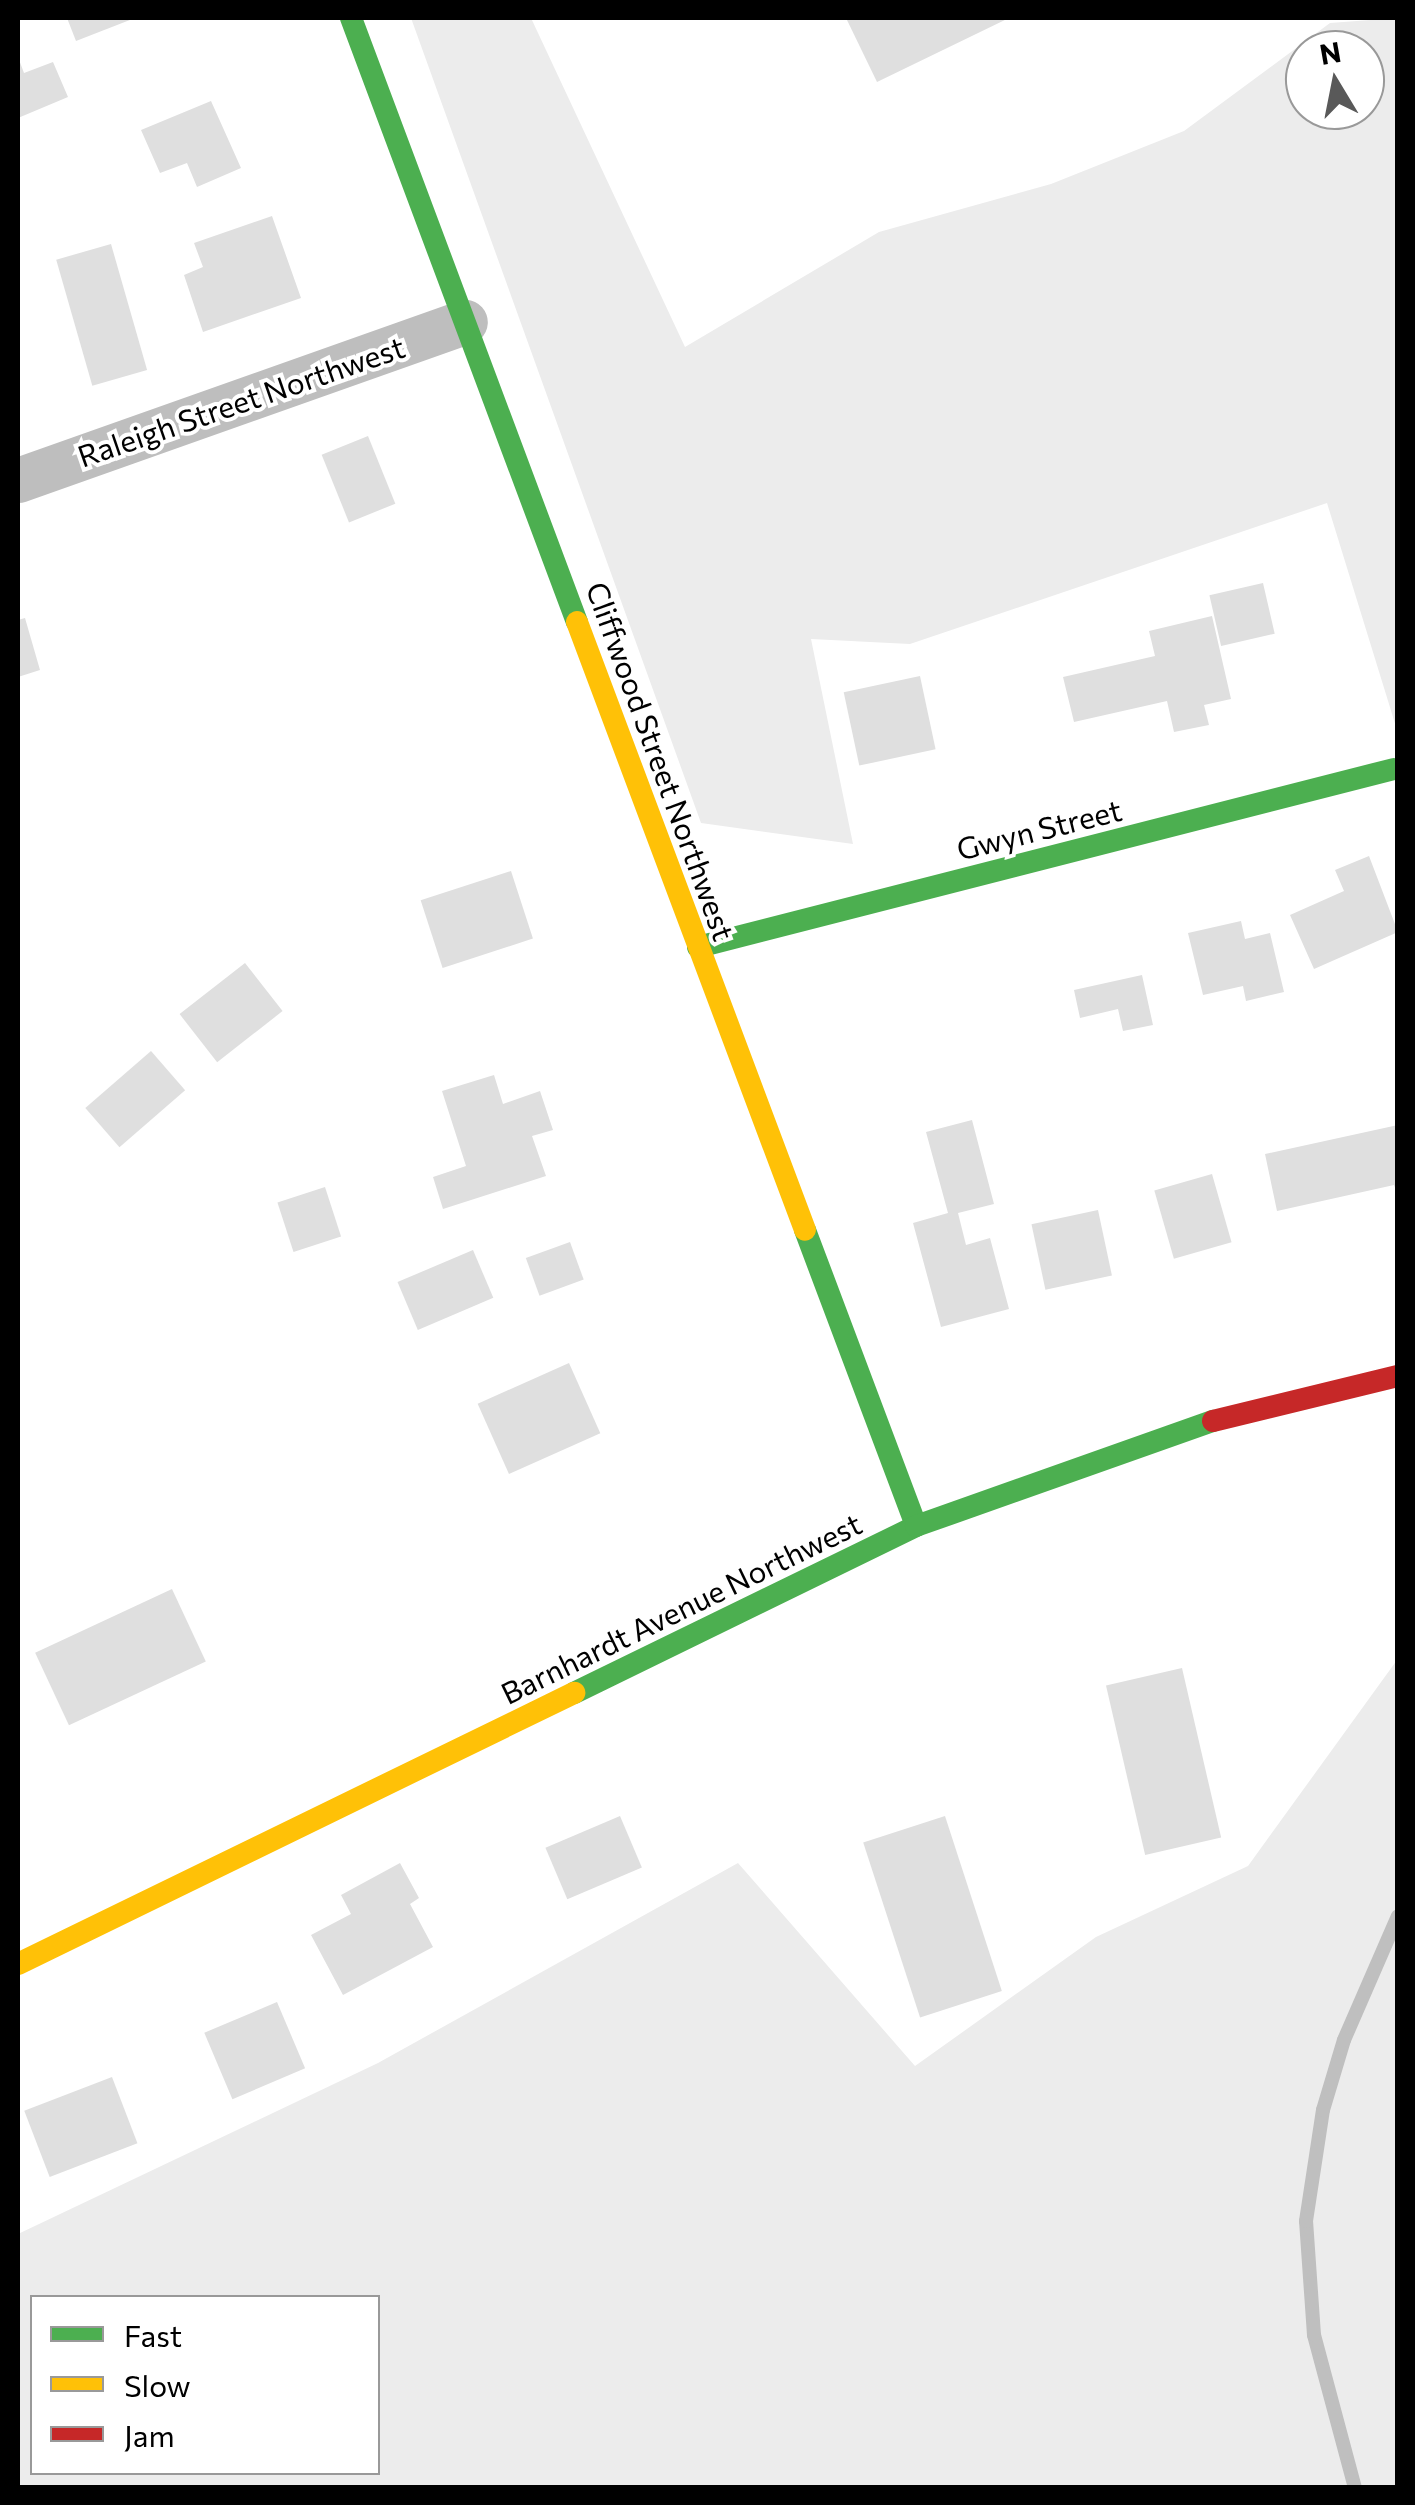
<!DOCTYPE html>
<html>
<head>
<meta charset="utf-8">
<style>
  body { margin:0 }
  #map { position:relative; width:1415px; height:2505px; overflow:hidden; background:#fff; font-family:Commissioner,sans-serif }
  div>[style] { position:absolute }
  [style*='--x'] { left:calc(var(--x)*1px); top:calc(var(--y)*1px); width:calc(var(--w)*1px); rotate:calc(var(--a)*1deg) }
  .green>* { inset:0; background:#ececec }
  .stream>* { height:14px; margin:-7px; padding:0 7px; transform-origin:7px; border-radius:7px; background:#bfbfbf }
  .building>* { inset:0; background:#dfdfdf; transform-origin:0 0 }
  .street>* { height:45px; margin:-22.5px; padding:0 22.5px; transform-origin:22.5px; border-radius:22.5px; background:#bebebe }
  .fast>* { height:22px; margin:-11px; padding:0 11px; transform-origin:11px; border-radius:11px; background:#4caf50 }
  .slow>* { height:22px; margin:-11px; padding:0 11px; transform-origin:11px; border-radius:11px; background:#ffc107 }
  .jam>* { height:22px; margin:-11px; padding:0 11px; transform-origin:11px; border-radius:11px; background:#c62828 }
  span { translate:-50% -50%; white-space:nowrap; text-align:center; line-height:1.15; -webkit-text-stroke:8px #fff; paint-order:stroke }
  .street-label { font-size:30px; color:#000 }
  .frame { position:absolute; inset:0; border:20px solid #000; pointer-events:none }
  .legend { position:absolute; left:30px; top:2295px; width:350px; height:180px; box-sizing:border-box; background:#fff; border:2px solid #999; margin:0; padding:12px 18px; list-style:none; font-size:30px; color:#000 }
  .legend li { display:flex; align-items:center; gap:20px; height:50px }
  .legend b { width:50px; border:2px solid #999 }
  .north { position:absolute; left:1285px; top:30px; width:100px; height:100px; box-sizing:border-box; background:#fff; border:2px solid #999; border-radius:50%; rotate:350deg; font-size:28px; font-weight:700; line-height:40px; text-align:center; color:#000 }
  .north::after { content:''; display:block; margin:auto; width:35px; height:45px; background:#595959; clip-path:polygon(50% 0,100% 100%,50% 72%,0 100%) }
</style>
</head>
<body>
<div id="map">
  <div class="green">
    <div style="clip-path:polygon(evenodd,411px 18px,531px 18px,685px 347px,879px 232px,1051px 184px,1184px 131px,1330px 23px,1397px 18px,1397px 730px,1327px 503px,910px 644px,811px 639px,853px 844px,701px 823px,411px 18px,1305px 50px,1365px 50px,1365px 110px,1305px 110px,1305px 50px)"></div>
    <div style="clip-path:polygon(evenodd,1397px 1660px,1397px 2487px,18px 2487px,18px 2234px,378px 2063px,738px 1863px,915px 2066px,1096px 1937px,1248px 1866px,1397px 1660px,32px 2298px,378px 2298px,378px 2472px,32px 2472px,32px 2298px)"></div>
  </div>
  <div class="stream">
    <div style="--x:1355;--y:2488;--w:158;--a:-105"></div>
    <div style="--x:1314;--y:2335;--w:114;--a:-94"></div>
    <div style="--x:1306;--y:2221;--w:112;--a:-81.3"></div>
    <div style="--x:1323;--y:2110;--w:73;--a:-73.3"></div>
    <div style="--x:1344;--y:2040;--w:135;--a:-66.5"></div>
  </div>
  <div class="building">
    <div style="clip-path:polygon(67px 18px,135px 18px,76px 41px)"></div>
    <div style="clip-path:polygon(846px 18px,1009px 18px,877px 82px)"></div>
    <div style="clip-path:polygon(18px 57px,24px 73px,53px 62px,68px 97px,18px 118px)"></div>
    <div style="clip-path:polygon(211px 101px,241px 168px,197px 187px,187px 163px,160px 173px,141px 130px)"></div>
    <div style="clip-path:polygon(272px 216px,301px 298px,203px 332px,184px 275px,203px 267px,194px 243px)"></div>
    <div style="left:111px;top:244px;width:131px;height:57px;rotate:74deg"></div>
    <div style="left:368px;top:436px;width:73px;height:50px;rotate:68deg"></div>
    <div style="left:1263px;top:583px;width:52px;height:55px;rotate:77deg"></div>
    <div style="clip-path:polygon(1212px 616px,1231px 699px,1204px 705px,1209px 725px,1174px 732px,1167px 701px,1074px 722px,1063px 677px,1155px 656px,1149px 631px)"></div>
    <div style="clip-path:polygon(25px 618px,40px 670px,18px 677px,18px 620px)"></div>
    <div style="left:920px;top:676px;width:75px;height:78px;rotate:78deg"></div>
    <div style="clip-path:polygon(1369px 856px,1398px 932px,1314px 969px,1290px 915px,1344px 891px,1335px 870px)"></div>
    <div style="left:511px;top:871px;width:71px;height:95px;rotate:72deg"></div>
    <div style="clip-path:polygon(1241px 921px,1245px 939px,1270px 933px,1284px 992px,1246px 1001px,1243px 986px,1203px 995px,1188px 933px)"></div>
    <div style="left:245px;top:963px;width:61px;height:83px;rotate:52deg"></div>
    <div style="clip-path:polygon(1142px 975px,1153px 1025px,1123px 1031px,1118px 1009px,1080px 1018px,1074px 990px)"></div>
    <div style="left:151px;top:1051px;width:52px;height:87px;rotate:49deg"></div>
    <div style="clip-path:polygon(494px 1075px,503px 1104px,540px 1091px,553px 1130px,532px 1136px,546px 1176px,443px 1209px,433px 1177px,466px 1166px,442px 1091px)"></div>
    <div style="clip-path:polygon(972px 1120px,994px 1204px,958px 1213px,966px 1245px,990px 1238px,1009px 1309px,941px 1327px,913px 1223px,948px 1213px,926px 1132px)"></div>
    <div style="clip-path:polygon(1398px 1125px,1398px 1196px,1394px 1185px,1277px 1211px,1265px 1154px)"></div>
    <div style="left:1212px;top:1174px;width:71px;height:60px;rotate:74deg"></div>
    <div style="left:325px;top:1187px;width:52px;height:50px;rotate:72deg"></div>
    <div style="left:1098px;top:1210px;width:67px;height:68px;rotate:78deg"></div>
    <div style="left:570px;top:1242px;width:40px;height:47px;rotate:70deg"></div>
    <div style="left:473px;top:1250px;width:52px;height:82px;rotate:67deg"></div>
    <div style="left:569px;top:1363px;width:77px;height:100px;rotate:66deg"></div>
    <div style="left:172px;top:1589px;width:80px;height:151px;rotate:65deg"></div>
    <div style="left:1182px;top:1668px;width:174px;height:78px;rotate:77deg"></div>
    <div style="left:620px;top:1816px;width:56px;height:81px;rotate:67deg"></div>
    <div style="left:945px;top:1816px;width:184px;height:86px;rotate:72deg"></div>
    <div style="clip-path:polygon(400px 1863px,419px 1898px,410px 1904px,433px 1947px,343px 1995px,311px 1935px,351px 1914px,341px 1895px)"></div>
    <div style="left:277px;top:2002px;width:72px;height:79px;rotate:67deg"></div>
    <div style="left:112px;top:2077px;width:71px;height:94px;rotate:69deg"></div>
  </div>
  <div class="street">
    <div style="--x:18;--y:480;--w:474;--a:-19.5"></div>
  </div>
  <div class="fast">
    <div style="--x:351;--y:18;--w:645;--a:69.49"></div>
    <div style="--x:698;--y:947;--w:718;--a:-14.35"></div>
    <div style="--x:805;--y:1230;--w:316;--a:69.4"></div>
    <div style="--x:574;--y:1693;--w:381;--a:-26"></div>
    <div style="--x:916;--y:1526;--w:315;--a:-19.5"></div>
  </div>
  <div class="slow">
    <div style="--x:577;--y:622;--w:649;--a:69.44"></div>
    <div style="--x:18;--y:1964;--w:619;--a:-25.99"></div>
  </div>
  <div class="jam">
    <div style="--x:1213;--y:1421;--w:190;--a:-13.7"></div>
  </div>
  <div class="street-label">
    <span style="left:241px;top:401px;rotate:-19deg">Raleigh Street Northwest</span>
    <span style="left:661px;top:761px;rotate:70deg">Cliffwood Street Northwest</span>
    <span style="left:1039px;top:829px;rotate:-14deg">Gwyn Street</span>
    <span style="left:681px;top:1608px;rotate:-26deg">Barnhardt Avenue Northwest</span>
  </div>
  <div class="frame"></div>
  <ul class="legend">
  <li><b style="height:12px;background:#4caf50"></b>Fast</li>
  <li><b style="height:12px;background:#ffc107"></b>Slow</li>
  <li><b style="height:12px;background:#c62828"></b>Jam</li>
  </ul>
  <div class="north">N</div>
</div>
</body>
</html>
